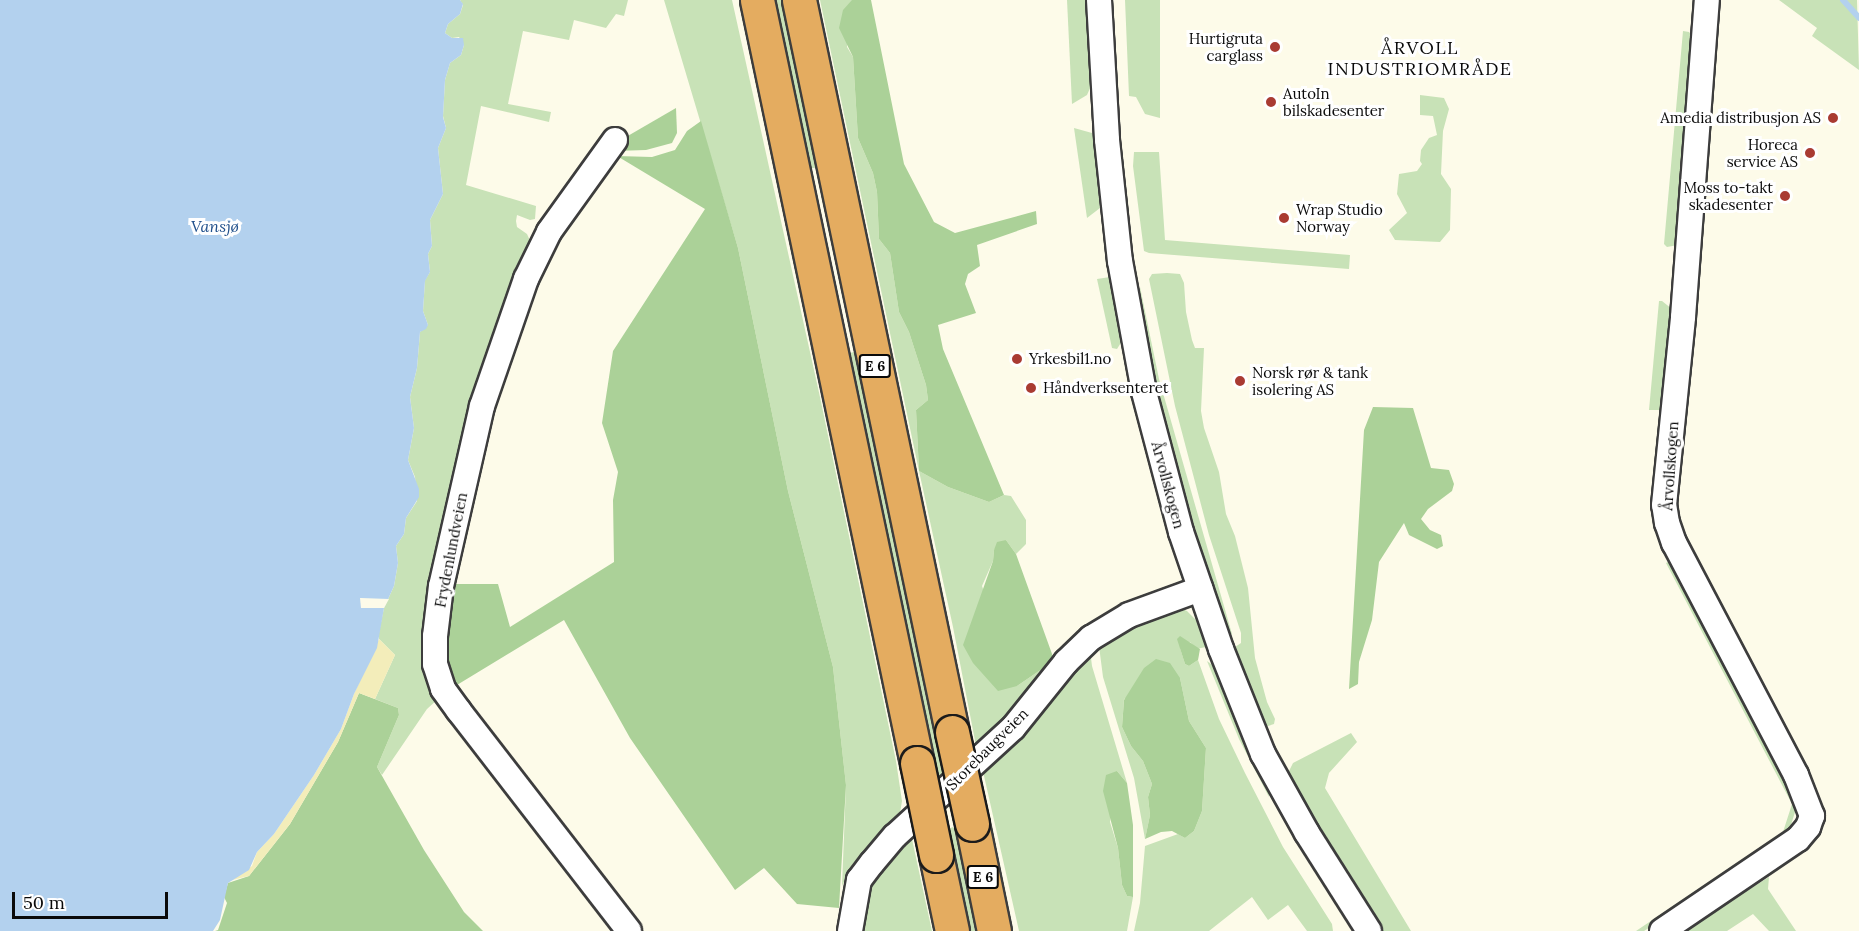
<!DOCTYPE html>
<html>
<head>
<meta charset="utf-8">
<style>
  body { margin:0 }
  #map { position:relative; width:1859px; height:931px; overflow:hidden; background:#fdfbe9; font-family:Lora,serif }
  div>[style] { position:absolute }
  [style*='--x'] { left:calc(var(--x)*1px); top:calc(var(--y)*1px); width:calc(var(--w)*1px); rotate:calc(var(--a)*1deg) }
  .green>* { inset:0; background:#c8e2b7 }
  .forest>* { inset:0; background:#abd198 }
  .sand>* { inset:0; background:#f3edba }
  .water>* { inset:0; background:#b3d1ee }
  .pier>* { inset:0; background:#fdfbe9 }
  .stream>* { height:6px; margin:-3px; padding:0 3px; transform-origin:3px; border-radius:3px; background:#b3d1ee }
  .roads { filter:drop-shadow(2px 0 #3d3d3d) drop-shadow(-2px 0 #3d3d3d) drop-shadow(0 2px #3d3d3d) drop-shadow(0 -2px #3d3d3d) }
  .minor>* { height:24px; margin:-12px; padding:0 12px; transform-origin:12px; border-radius:12px; background:#fff }
  .highway>* { height:33px; margin:-16.5px; padding:0 16.5px; transform-origin:16.5px; border-radius:16.5px; background:#e4ac60 }
  .bridges { filter:drop-shadow(2px 0 #1b1b1b) drop-shadow(-2px 0 #1b1b1b) drop-shadow(0 2px #1b1b1b) drop-shadow(0 -2px #1b1b1b) }
  .highway-bridge>* { height:33px; margin:-16.5px; padding:0 16.5px; transform-origin:16.5px; border-radius:16.5px; background:#e4ac60 }
  .dots>* { width:16px; height:16px; translate:-50% -50%; box-sizing:border-box; border:3px solid #fff; border-radius:50% }
  span { translate:-50% -50%; white-space:nowrap; text-align:center; line-height:1.15; -webkit-text-stroke:6px #fff; paint-order:stroke }
  .shield-label span { padding:2px 4px; background:#fff; border:2px solid; border-radius:4px; -webkit-text-stroke-width:0 }
  .shield-label { font-size:14px; color:#0a0a0a; font-weight:700 }
  .poi-label { font-size:15px; color:#0a0a0a }
  .right { translate:-100% -50%; text-align:right }
  .left { translate:0 -50%; text-align:left }
  .street-label { font-size:15px; color:#0a0a0a }
  .water-label { font-size:16px; color:#22518c; font-style:italic }
  .quarter-label { font-size:18px; color:#0a0a0a; letter-spacing:1.5px }
  .scale { position:absolute; left:12px; top:892px; width:156px; height:27px; box-sizing:border-box; border:3px solid #0a0a0a; border-top:0; padding-left:8px; font-size:18px; line-height:21px; white-space:nowrap; color:#0a0a0a; -webkit-text-stroke:4px #fff; paint-order:stroke }
</style>
</head>
<body>
<div id="map">
  <div class="green">
    <div style="clip-path:polygon(460px 0,628px 0,624px 16px,616px 14px,606px 28px,574px 20px,569px 40px,523px 31px,508px 104px,551px 112px,549px 122px,481px 106px,466px 185px,536px 206px,535px 219px,530px 220px,517px 215px,516px 221px,517px 227px,527px 234px,533px 247px,478px 407px,438px 699px,427px 709px,382px 775px,377px 767px,399px 715px,398px 708px,375px 699px,395px 655px,379px 639px,379px 632px,384px 608px,394px 586px,398px 563px,396px 546px,404px 534px,406px 518px,417px 501px,415px 477px,408px 460px,414px 428px,410px 397px,417px 368px,420px 332px,428px 325px,423px 311px,425px 280px,430px 272px,428px 254px,432px 246px,430px 220px,443px 194px,438px 148px,446px 128px,443px 116px,445px 80px,450px 63px,461px 55px,464px 45px,459px 37px,452px 38px,445px 33px,448px 24px,460px 14px,463px 5px)"></div>
    <div style="clip-path:polygon(664px 0,732px 0,820px 397px,896px 761px,902px 801px,900px 813px,852px 865px,842px 886px,846px 785px,833px 667px,788px 491px,738px 248px)"></div>
    <div style="clip-path:polygon(772px 0,785px 0,818px 167px,809px 169px)"></div>
    <div style="clip-path:polygon(820px 0,853px 0,847px 47px,853px 57px,858px 138px,873px 173px,877px 192px,879px 239px,890px 253px,899px 312px,909px 332px,926px 385px,928px 400px,916px 410px,919px 471px,948px 487px,989px 502px,1004px 495px,1011px 496px,1026px 520px,1026px 544px,1016px 554px,1006px 540px,994px 550px,993px 561px,982px 586px,1017px 686px,1039px 671px,1056px 665px,977px 751px,953px 627px,919px 471px)"></div>
    <div style="clip-path:polygon(1067px 0,1089px 0,1091px 86px,1087px 95px,1072px 104px)"></div>
    <div style="clip-path:polygon(1125px 0,1160px 0,1160px 118px,1145px 114px,1136px 97px,1129px 96px)"></div>
    <div style="clip-path:polygon(1779px 0,1857px 0,1859px 70px,1812px 36px,1817px 28px)"></div>
    <div style="clip-path:polygon(1683px 31px,1689px 32px,1692px 36px,1691px 50px,1678px 245px,1667px 247px,1664px 244px)"></div>
    <div style="clip-path:polygon(1420px 95px,1444px 98px,1449px 109px,1443px 131px,1441px 174px,1451px 189px,1450px 230px,1440px 242px,1395px 240px,1389px 230px,1407px 213px,1397px 194px,1399px 174px,1417px 171px,1422px 164px,1420px 161px,1421px 150px,1429px 138px,1437px 135px,1433px 116px,1420px 115px)"></div>
    <div style="clip-path:polygon(1074px 128px,1092px 133px,1094px 138px,1100px 208px,1087px 218px)"></div>
    <div style="clip-path:polygon(1134px 152px,1159px 152px,1165px 240px,1350px 255px,1349px 269px,1149px 253px,1144px 251px,1133px 166px)"></div>
    <div style="clip-path:polygon(1167px 273px,1180px 274px,1184px 283px,1186px 312px,1192px 340px,1195px 348px,1204px 348px,1201px 411px,1204px 428px,1219px 472px,1226px 514px,1235px 536px,1248px 588px,1255px 658px,1267px 702px,1275px 719px,1274px 724px,1268px 726px,1263px 725px,1232px 649px,1241px 643px,1241px 633px,1209px 535px,1175px 406px,1149px 279px,1152px 274px)"></div>
    <div style="clip-path:polygon(1110px 277px,1122px 341px,1117px 349px,1112px 348px,1097px 279px)"></div>
    <div style="clip-path:polygon(1140px 287px,1159px 379px,1232px 634px,1228px 636px,1185px 507px,1146px 344px,1139px 296px)"></div>
    <div style="clip-path:polygon(1659px 301px,1662px 301px,1672px 309px,1664px 404px,1660px 410px,1649px 410px)"></div>
    <div style="clip-path:polygon(858px 351px,947px 779px,938px 785px,846px 354px)"></div>
    <div style="clip-path:polygon(1668px 562px,1675px 569px,1795px 798px,1796px 809px,1789px 831px,1686px 904px,1644px 931px,1636px 931px,1783px 832px,1792px 804px,1666px 563px)"></div>
    <div style="clip-path:polygon(1180px 608px,1187px 611px,1196px 620px,1206px 647px,1196px 649px,1190px 642px,1180px 648px,1185px 664px,1189px 666px,1198px 660px,1219px 719px,1245px 773px,1283px 847px,1332px 924px,1333px 931px,1307px 931px,1288px 905px,1268px 920px,1252px 897px,1209px 931px,1134px 931px,1140px 903px,1145px 846px,1178px 834px,1185px 838px,1194px 831px,1202px 811px,1206px 748px,1189px 721px,1180px 678px,1124px 699px,1122px 727px,1131px 746px,1143px 761px,1152px 784px,1148px 797px,1150px 815px,1145px 839px,1134px 778px,1103px 677px,1099px 646px,1117px 631px)"></div>
    <div style="clip-path:polygon(1090px 650px,1092px 666px,1127px 783px,1117px 771px,1110px 822px,1118px 848px,1122px 885px,1127px 896px,1133px 897px,1127px 931px,1019px 931px,982px 767px)"></div>
    <div style="clip-path:polygon(1207px 661px,1215px 667px,1268px 787px,1269px 797px,1239px 739px)"></div>
    <div style="clip-path:polygon(1351px 733px,1357px 742px,1329px 773px,1325px 788px,1411px 931px,1383px 931px,1334px 858px,1287px 775px,1293px 763px)"></div>
    <div style="clip-path:polygon(953px 827px,958px 833px,978px 931px,967px 931px,947px 835px,948px 829px)"></div>
    <div style="clip-path:polygon(910px 830px,932px 931px,858px 931px,864px 885px)"></div>
    <div style="clip-path:polygon(1769px 877px,1768px 889px,1796px 931px,1769px 931px,1753px 914px,1727px 931px,1681px 931px)"></div>
  </div>
  <div class="forest">
    <div style="clip-path:polygon(852px 0,871px 0,904px 164px,934px 222px,955px 233px,1036px 211px,1037px 224px,977px 245px,980px 266px,968px 274px,965px 284px,976px 313px,938px 325px,943px 349px,1004px 495px,989px 502px,948px 487px,919px 471px,916px 410px,928px 400px,926px 385px,909px 332px,899px 312px,890px 253px,879px 239px,877px 192px,873px 173px,858px 138px,853px 57px,839px 28px,843px 10px)"></div>
    <div style="clip-path:polygon(676px 108px,677px 133px,672px 143px,646px 150px,615px 151px,626px 137px)"></div>
    <div style="clip-path:polygon(701px 121px,738px 248px,788px 491px,833px 667px,846px 785px,839px 908px,797px 904px,764px 868px,735px 890px,630px 738px,564px 620px,452px 688px,445px 671px,449px 584px,498px 584px,510px 627px,614px 562px,613px 500px,618px 472px,602px 423px,613px 351px,705px 209px,617px 156px,652px 157px,675px 150px,687px 131px)"></div>
    <div style="clip-path:polygon(1373px 407px,1413px 408px,1431px 468px,1449px 470px,1454px 484px,1452px 491px,1428px 509px,1421px 519px,1430px 530px,1441px 535px,1443px 546px,1437px 549px,1409px 535px,1404px 523px,1379px 562px,1372px 620px,1359px 662px,1358px 684px,1349px 689px,1364px 430px)"></div>
    <div style="clip-path:polygon(1006px 540px,1016px 554px,1056px 665px,1039px 671px,1017px 686px,998px 691px,973px 663px,963px 645px,993px 561px,994px 550px,997px 542px)"></div>
    <div style="clip-path:polygon(1180px 636px,1200px 649px,1198px 660px,1189px 666px,1185px 664px,1177px 639px)"></div>
    <div style="clip-path:polygon(1156px 659px,1170px 663px,1180px 678px,1189px 721px,1206px 748px,1202px 811px,1194px 831px,1185px 838px,1172px 831px,1161px 832px,1145px 839px,1150px 815px,1148px 797px,1152px 784px,1143px 761px,1131px 746px,1122px 727px,1124px 700px,1144px 668px)"></div>
    <div style="clip-path:polygon(359px 693px,398px 708px,399px 715px,377px 767px,424px 850px,464px 912px,483px 931px,215px 931px,218px 930px,227px 903px,224px 897px,228px 883px,249px 876px,290px 824px,338px 742px)"></div>
    <div style="clip-path:polygon(1117px 771px,1127px 783px,1133px 825px,1133px 897px,1127px 896px,1122px 885px,1118px 848px,1103px 791px,1106px 775px)"></div>
  </div>
  <div class="sand">
    <div style="clip-path:polygon(379px 639px,395px 655px,375px 699px,359px 693px,338px 742px,290px 824px,249px 876px,232px 880px,252px 866px,257px 852px,274px 834px,314px 775px,341px 729px,354px 694px)"></div>
  </div>
  <div class="water">
    <div style="clip-path:polygon(0 0,460px 0,463px 4px,460px 14px,448px 24px,445px 33px,452px 38px,463px 38px,464px 45px,461px 55px,450px 63px,445px 80px,443px 117px,446px 128px,438px 148px,443px 194px,430px 220px,432px 246px,428px 254px,430px 272px,425px 281px,423px 311px,428px 325px,426px 329px,420px 332px,417px 368px,410px 397px,414px 428px,408px 460px,419px 489px,419px 497px,406px 518px,404px 534px,396px 546px,398px 563px,394px 586px,384px 608px,377px 648px,354px 694px,341px 729px,314px 775px,274px 834px,257px 852px,249px 870px,228px 883px,220px 920px,213px 931px,0 931px)"></div>
  </div>
  <div class="pier">
    <div style="clip-path:polygon(360px 598px,361px 598px,389px 599px,384px 608px,361px 608px)"></div>
  </div>
  <div class="stream">
    <div style="--x:1843;--y:0;--w:24;--a:48"></div>
  </div>
  <div class="roads">
    <div class="minor">
      <div style="--x:1099;--y:0;--w:140;--a:86.7"></div>
      <div style="--x:1107;--y:140;--w:122;--a:83.9"></div>
      <div style="--x:1120;--y:261;--w:133;--a:79.6"></div>
      <div style="--x:1144;--y:392;--w:145;--a:75.2"></div>
      <div style="--x:1181;--y:532;--w:124;--a:71.1"></div>
      <div style="--x:1221;--y:649;--w:113;--a:68.2"></div>
      <div style="--x:1263;--y:754;--w:90;--a:60.9"></div>
      <div style="--x:1307;--y:833;--w:116;--a:57.7"></div>
      <div style="--x:615;--y:140;--w:113;--a:125.7"></div>
      <div style="--x:549;--y:232;--w:52;--a:116.1"></div>
      <div style="--x:526;--y:279;--w:134;--a:109.1"></div>
      <div style="--x:482;--y:406;--w:185;--a:102.8"></div>
      <div style="--x:441;--y:586;--w:50;--a:96.8"></div>
      <div style="--x:435;--y:636;--w:28;--a:90"></div>
      <div style="--x:435;--y:664;--w:26;--a:72"></div>
      <div style="--x:443;--y:689;--w:27;--a:54"></div>
      <div style="--x:459;--y:711;--w:278;--a:52.3"></div>
      <div style="--x:850;--y:931;--w:52;--a:-80"></div>
      <div style="--x:859;--y:880;--w:21;--a:-53"></div>
      <div style="--x:872;--y:863;--w:35;--a:-50"></div>
      <div style="--x:895;--y:836;--w:160;--a:-42.5"></div>
      <div style="--x:1013;--y:728;--w:85;--a:-51.2"></div>
      <div style="--x:1066;--y:662;--w:35;--a:-44"></div>
      <div style="--x:1091;--y:638;--w:44;--a:-31.2"></div>
      <div style="--x:1129;--y:615;--w:76;--a:-20.1"></div>
      <div style="--x:1662;--y:931;--w:164;--a:-34.1"></div>
      <div style="--x:1798;--y:839;--w:16;--a:-50"></div>
      <div style="--x:1808;--y:827;--w:12;--a:-70"></div>
      <div style="--x:1812;--y:816;--w:44;--a:-111.3"></div>
      <div style="--x:1796;--y:775;--w:262;--a:-117.7"></div>
      <div style="--x:1674;--y:543;--w:21;--a:-109"></div>
      <div style="--x:1667;--y:523;--w:18;--a:-99"></div>
      <div style="--x:1664;--y:505;--w:189;--a:-84.2"></div>
      <div style="--x:1683;--y:317;--w:318;--a:-85.7"></div>
    </div>
    <div class="highway">
      <div style="--x:757;--y:0;--w:780;--a:78.16"></div>
      <div style="--x:799;--y:0;--w:748;--a:78.19"></div>
      <div style="--x:972;--y:824;--w:109;--a:78.4"></div>
      <div style="--x:936;--y:855;--w:78;--a:78.1"></div>
    </div>
  </div>
  <div class="bridges">
    <div class="highway-bridge">
      <div style="--x:952;--y:732;--w:94;--a:77.7"></div>
      <div style="--x:917;--y:763;--w:94;--a:78.3"></div>
    </div>
  </div>
  <div class="dots">
    <div style="left:1275px;top:47px;background:#a93b32"></div>
    <div style="left:1271px;top:102px;background:#a93b32"></div>
    <div style="left:1833px;top:118px;background:#a93b32"></div>
    <div style="left:1810px;top:153px;background:#a93b32"></div>
    <div style="left:1785px;top:196px;background:#a93b32"></div>
    <div style="left:1284px;top:218px;background:#a93b32"></div>
    <div style="left:1017px;top:359px;background:#a93b32"></div>
    <div style="left:1240px;top:381px;background:#a93b32"></div>
    <div style="left:1031px;top:388px;background:#a93b32"></div>
  </div>
  <div class="shield-label">
    <span style="left:875px;top:366px">E 6</span>
    <span style="left:983px;top:877px">E 6</span>
  </div>
  <div class="poi-label">
    <span class="right" style="left:1263px;top:47px">Hurtigruta<br>carglass</span>
    <span class="left" style="left:1283px;top:102px">AutoIn<br>bilskadesenter</span>
    <span class="right" style="left:1821px;top:118px">Amedia distribusjon AS</span>
    <span class="right" style="left:1798px;top:153px">Horeca<br>service AS</span>
    <span class="right" style="left:1773px;top:196px">Moss to-takt<br>skadesenter</span>
    <span class="left" style="left:1296px;top:218px">Wrap Studio<br>Norway</span>
    <span class="left" style="left:1029px;top:359px">Yrkesbil1.no</span>
    <span class="left" style="left:1252px;top:381px">Norsk rør &amp; tank<br>isolering AS</span>
    <span class="left" style="left:1043px;top:388px">Håndverksenteret</span>
  </div>
  <div class="street-label">
    <span style="left:1670px;top:466px;rotate:-86deg">Årvollskogen</span>
    <span style="left:1168px;top:485px;rotate:75deg">Årvollskogen</span>
    <span style="left:451px;top:550px;rotate:-79deg">Frydenlundveien</span>
    <span style="left:987px;top:749px;rotate:-45deg">Storebaugveien</span>
  </div>
  <div class="water-label">
    <span style="left:215px;top:226px">Vansjø</span>
  </div>
  <div class="quarter-label">
    <span style="left:1420px;top:59px">ÅRVOLL<br>INDUSTRIOMRÅDE</span>
  </div>
  <div class="scale">50 m</div>
</div>
</body>
</html>
